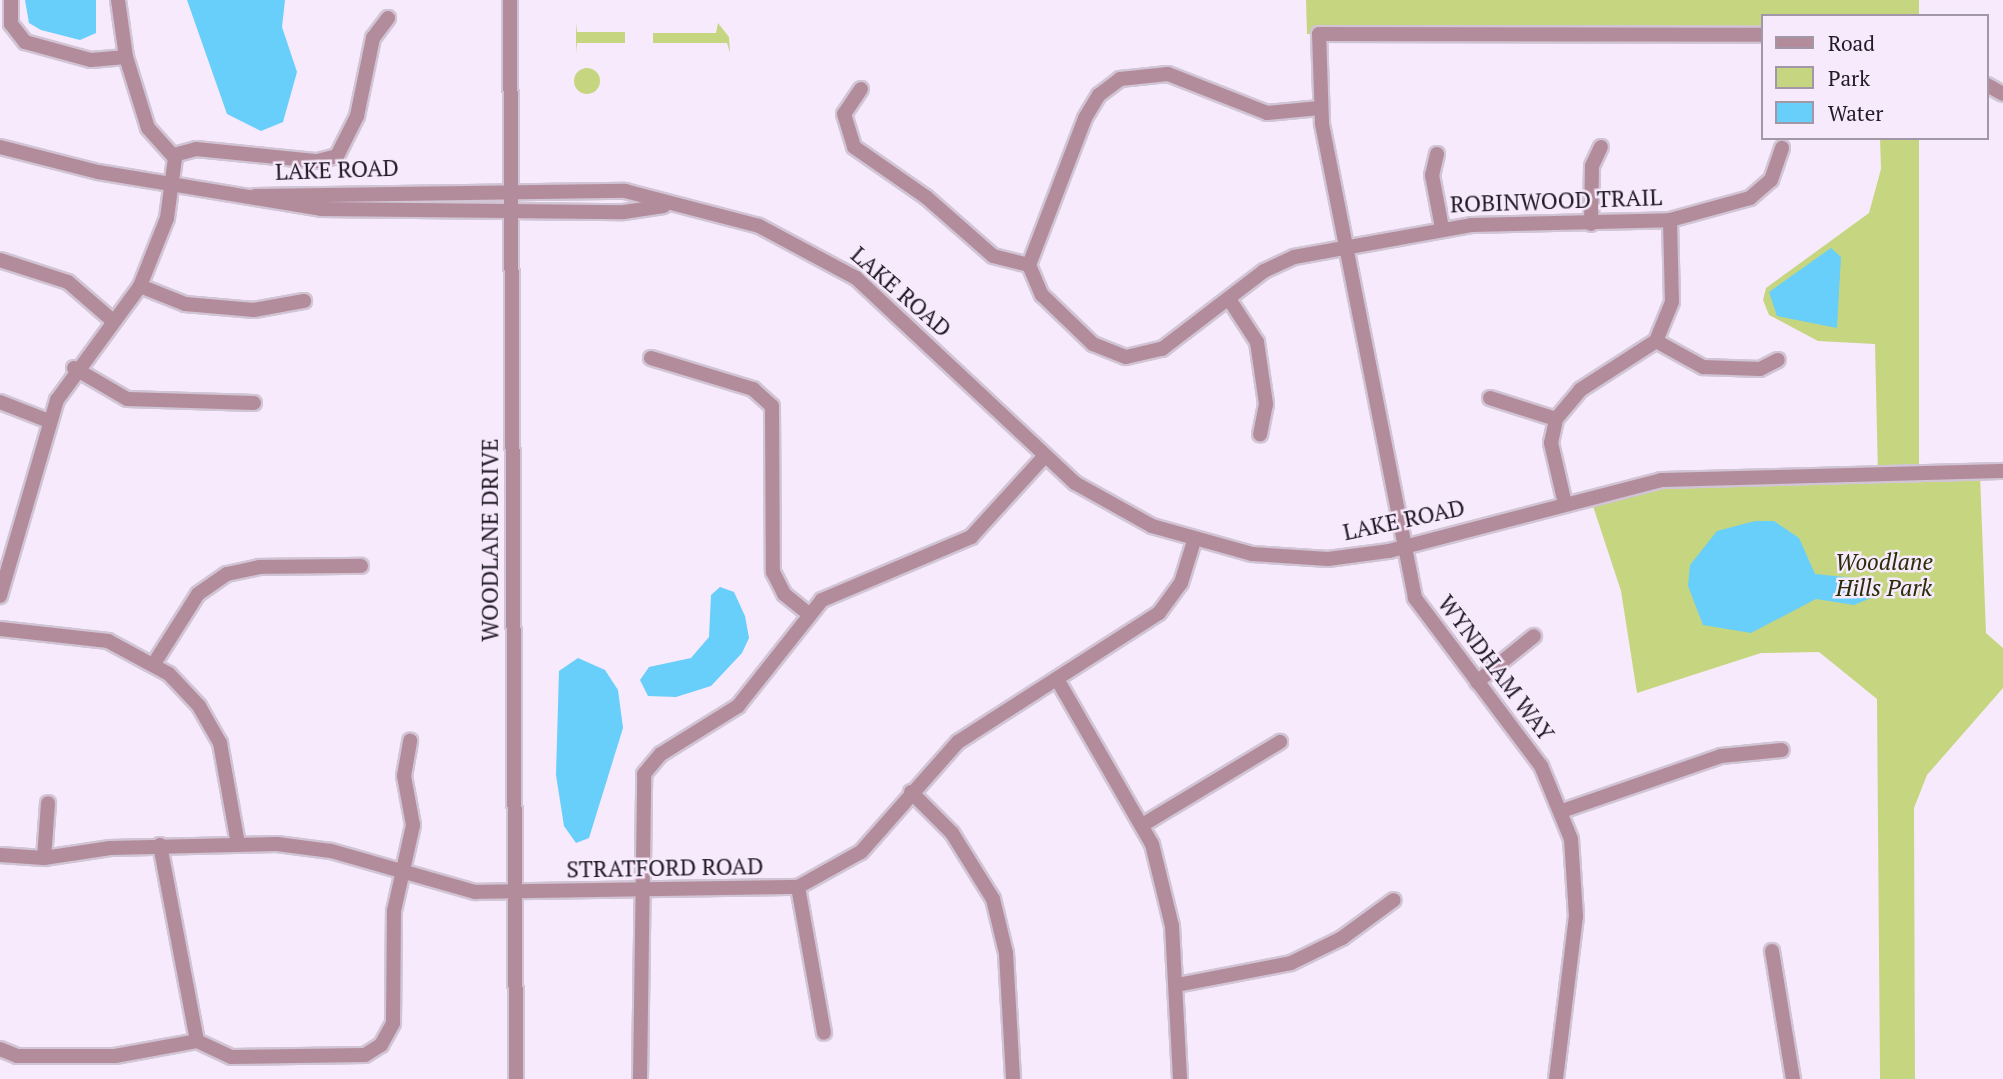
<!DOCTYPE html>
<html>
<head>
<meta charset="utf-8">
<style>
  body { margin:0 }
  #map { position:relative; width:2003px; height:1079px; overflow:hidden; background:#f7eafc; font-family:"PT Serif",serif }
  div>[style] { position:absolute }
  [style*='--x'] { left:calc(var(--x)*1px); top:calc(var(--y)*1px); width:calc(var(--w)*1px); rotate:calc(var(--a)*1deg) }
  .green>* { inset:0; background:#c6d680 }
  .round { border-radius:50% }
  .water>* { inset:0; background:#68cefa }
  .roads { filter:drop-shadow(2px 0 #d1c5d5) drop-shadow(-2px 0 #d1c5d5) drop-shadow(0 2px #d1c5d5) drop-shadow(0 -2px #d1c5d5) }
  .minor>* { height:14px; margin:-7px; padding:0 7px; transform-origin:7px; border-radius:7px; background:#b38c9c }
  span { translate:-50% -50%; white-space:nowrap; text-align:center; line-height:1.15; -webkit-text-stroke:5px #f7eafc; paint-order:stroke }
  .street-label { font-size:23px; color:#221b26 }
  .park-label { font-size:23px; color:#282e08; font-style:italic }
  .legend { position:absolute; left:1761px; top:14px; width:228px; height:126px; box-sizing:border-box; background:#f7eafc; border:2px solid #a297a6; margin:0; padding:9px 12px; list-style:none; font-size:21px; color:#221b26 }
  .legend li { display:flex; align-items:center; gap:14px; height:35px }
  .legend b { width:35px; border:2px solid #a297a6 }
</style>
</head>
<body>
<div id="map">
  <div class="green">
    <div style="clip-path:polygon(1306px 0,1919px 0,1919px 16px,1763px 16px,1763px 35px,1307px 34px)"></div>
    <div style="clip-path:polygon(576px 22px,577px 32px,625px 32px,625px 43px,577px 43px,576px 53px)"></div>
    <div style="clip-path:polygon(718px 23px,729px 37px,730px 53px,727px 43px,653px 43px,653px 33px,716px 33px)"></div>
    <div class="round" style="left:574px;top:68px;width:26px;height:26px"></div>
    <div style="clip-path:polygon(1880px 138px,1919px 138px,1919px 476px,1980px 474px,1986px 633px,2003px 648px,2003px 688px,1927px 775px,1914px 808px,1915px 1079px,1880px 1079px,1877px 699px,1819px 652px,1761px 653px,1637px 693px,1621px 591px,1590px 497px,1630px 487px,1878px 476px,1875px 344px,1818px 341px,1769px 315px,1763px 300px,1766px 288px,1869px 213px,1881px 169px)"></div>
  </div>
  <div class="water">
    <div style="clip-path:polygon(25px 0,96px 0,96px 33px,80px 40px,41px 30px,29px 23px)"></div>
    <div style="clip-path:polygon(187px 0,285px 0,282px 27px,297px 72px,283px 122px,261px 131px,227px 114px)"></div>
    <div style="clip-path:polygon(1831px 248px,1841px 257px,1837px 328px,1777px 316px,1769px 292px)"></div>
    <div style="clip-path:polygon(1755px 521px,1774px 521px,1799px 538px,1815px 574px,1864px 579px,1871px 598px,1854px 605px,1816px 599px,1751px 633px,1703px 625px,1688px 586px,1690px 565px,1717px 531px)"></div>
    <div style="clip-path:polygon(720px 587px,734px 592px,745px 616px,749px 638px,742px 653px,711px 686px,676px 697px,648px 696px,640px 680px,649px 667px,691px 658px,709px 637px,711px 595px)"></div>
    <div style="clip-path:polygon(578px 658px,605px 670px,618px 690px,623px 728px,589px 838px,576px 843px,564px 826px,556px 775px,559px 671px)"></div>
  </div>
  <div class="roads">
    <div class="minor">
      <div style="--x:11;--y:0;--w:24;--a:90"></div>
      <div style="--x:11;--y:24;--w:23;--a:52"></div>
      <div style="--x:25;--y:42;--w:68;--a:15.3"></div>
      <div style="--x:91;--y:60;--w:35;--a:-5"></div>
      <div style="--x:510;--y:0;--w:1079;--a:89.68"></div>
      <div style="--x:1987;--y:85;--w:18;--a:29"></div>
      <div style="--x:861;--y:89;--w:30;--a:124"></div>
      <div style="--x:844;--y:114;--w:34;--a:73"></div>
      <div style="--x:854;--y:147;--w:88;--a:34.8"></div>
      <div style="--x:926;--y:197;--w:89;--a:41.4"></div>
      <div style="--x:993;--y:256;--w:37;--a:14"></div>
      <div style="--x:1029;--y:265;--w:33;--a:67"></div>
      <div style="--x:1042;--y:295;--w:71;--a:43.9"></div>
      <div style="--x:1093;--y:344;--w:35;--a:22"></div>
      <div style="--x:1126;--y:357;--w:37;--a:-13"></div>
      <div style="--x:1162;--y:349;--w:128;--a:-37.4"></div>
      <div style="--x:1264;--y:271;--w:33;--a:-25"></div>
      <div style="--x:1294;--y:257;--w:180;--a:-10.2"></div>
      <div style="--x:1471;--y:225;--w:199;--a:-1.4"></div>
      <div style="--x:1670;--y:220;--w:83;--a:-15.4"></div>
      <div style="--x:1750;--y:198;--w:28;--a:-41"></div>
      <div style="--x:1771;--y:180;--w:34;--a:-71"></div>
      <div style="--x:0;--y:147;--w:101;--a:14.3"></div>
      <div style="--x:98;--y:172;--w:226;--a:9.4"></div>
      <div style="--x:321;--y:209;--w:303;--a:0.6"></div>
      <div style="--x:624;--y:212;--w:40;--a:-8.5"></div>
      <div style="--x:1437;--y:154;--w:22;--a:103"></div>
      <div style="--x:1432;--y:175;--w:54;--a:79.3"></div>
      <div style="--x:174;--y:155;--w:23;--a:-15"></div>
      <div style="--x:196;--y:149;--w:122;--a:5.7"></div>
      <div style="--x:317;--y:161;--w:21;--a:-14"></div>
      <div style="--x:337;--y:156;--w:45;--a:-63.4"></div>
      <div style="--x:357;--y:116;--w:80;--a:-78.4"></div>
      <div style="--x:373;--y:38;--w:25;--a:-53"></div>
      <div style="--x:255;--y:196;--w:370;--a:-0.8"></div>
      <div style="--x:625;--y:191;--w:138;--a:14.6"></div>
      <div style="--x:759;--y:226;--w:110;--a:28.2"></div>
      <div style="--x:856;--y:278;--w:300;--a:43.1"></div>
      <div style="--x:1075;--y:483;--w:88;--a:29.2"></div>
      <div style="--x:1152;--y:526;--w:104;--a:15.6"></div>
      <div style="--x:1252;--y:554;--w:76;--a:3.8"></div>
      <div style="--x:1328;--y:559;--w:62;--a:-7.5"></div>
      <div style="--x:1389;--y:551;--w:281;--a:-14.6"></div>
      <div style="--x:1661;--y:480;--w:342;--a:-1.5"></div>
      <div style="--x:1591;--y:224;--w:58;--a:-89"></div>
      <div style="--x:1592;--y:166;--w:21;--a:-65"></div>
      <div style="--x:0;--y:260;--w:71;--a:17.9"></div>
      <div style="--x:68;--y:282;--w:60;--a:40.9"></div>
      <div style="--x:1029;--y:265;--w:157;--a:-69.1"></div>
      <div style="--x:1085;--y:118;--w:27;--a:-59"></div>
      <div style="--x:1099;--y:95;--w:26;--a:-37"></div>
      <div style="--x:1120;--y:79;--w:48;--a:-5.9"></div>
      <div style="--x:1168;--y:74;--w:106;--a:21.5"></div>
      <div style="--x:1267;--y:113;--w:53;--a:-5.4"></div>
      <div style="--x:140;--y:286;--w:48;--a:21.8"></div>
      <div style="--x:185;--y:304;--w:69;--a:5"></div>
      <div style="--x:254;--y:310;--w:51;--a:-10.2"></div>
      <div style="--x:1229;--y:299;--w:51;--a:56.9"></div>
      <div style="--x:1257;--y:342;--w:63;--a:81.7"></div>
      <div style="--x:1266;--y:404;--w:31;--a:101"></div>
      <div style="--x:1656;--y:341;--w:54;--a:29"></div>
      <div style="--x:1703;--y:367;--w:57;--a:2"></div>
      <div style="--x:1760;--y:369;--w:20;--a:-27"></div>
      <div style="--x:651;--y:358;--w:107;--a:16.9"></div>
      <div style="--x:753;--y:389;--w:25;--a:42"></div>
      <div style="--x:772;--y:406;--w:166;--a:89.7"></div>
      <div style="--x:773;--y:572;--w:25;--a:63"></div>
      <div style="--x:784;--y:594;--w:32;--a:39"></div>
      <div style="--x:74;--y:368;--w:61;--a:30.3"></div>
      <div style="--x:127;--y:399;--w:127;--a:1.8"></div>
      <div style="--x:1490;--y:398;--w:69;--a:17.7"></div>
      <div style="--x:0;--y:402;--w:53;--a:21.2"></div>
      <div style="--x:1565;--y:504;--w:63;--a:-102.9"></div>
      <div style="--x:1551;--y:443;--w:25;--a:-78"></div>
      <div style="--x:1556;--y:419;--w:38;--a:-50"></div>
      <div style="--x:1580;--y:390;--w:90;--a:-32.8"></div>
      <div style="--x:1656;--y:341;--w:42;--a:-67.7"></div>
      <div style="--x:1672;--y:302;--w:82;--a:-91.4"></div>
      <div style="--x:0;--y:596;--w:204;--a:-73.8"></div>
      <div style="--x:57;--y:400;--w:141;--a:-53.9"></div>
      <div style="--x:140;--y:286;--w:73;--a:-68.3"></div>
      <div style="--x:167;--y:218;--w:61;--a:-82.4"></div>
      <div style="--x:175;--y:158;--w:40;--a:-132"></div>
      <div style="--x:148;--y:128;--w:74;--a:-107.2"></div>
      <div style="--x:126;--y:57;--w:58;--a:-98"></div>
      <div style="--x:0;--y:629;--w:109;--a:6.3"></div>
      <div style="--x:108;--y:641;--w:69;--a:28.4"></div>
      <div style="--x:169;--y:674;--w:44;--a:46.8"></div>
      <div style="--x:199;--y:706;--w:43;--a:60.4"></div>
      <div style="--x:220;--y:743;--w:103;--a:79.9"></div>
      <div style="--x:155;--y:662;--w:80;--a:-57.7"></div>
      <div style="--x:198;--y:594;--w:35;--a:-35"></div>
      <div style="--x:227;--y:574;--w:33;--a:-12"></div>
      <div style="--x:259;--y:567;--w:102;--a:-0.6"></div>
      <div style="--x:1057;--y:679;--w:190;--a:60.1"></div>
      <div style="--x:1152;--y:844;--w:84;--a:76.3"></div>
      <div style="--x:1172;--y:926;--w:153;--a:87"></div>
      <div style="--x:1477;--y:682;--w:73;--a:-38.9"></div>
      <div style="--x:911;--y:792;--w:58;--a:45"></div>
      <div style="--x:952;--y:833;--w:78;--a:58.2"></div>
      <div style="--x:993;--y:899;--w:56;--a:76.5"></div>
      <div style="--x:1006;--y:953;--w:126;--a:86.8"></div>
      <div style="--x:1562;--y:811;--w:168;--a:-19.1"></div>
      <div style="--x:1721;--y:756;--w:61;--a:-5.6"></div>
      <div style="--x:1144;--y:824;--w:159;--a:-31.1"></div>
      <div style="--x:160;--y:845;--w:199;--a:79.3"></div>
      <div style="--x:197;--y:1041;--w:38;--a:25"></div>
      <div style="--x:232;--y:1057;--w:133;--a:-0.9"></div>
      <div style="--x:365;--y:1055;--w:19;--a:-32"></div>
      <div style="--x:381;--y:1045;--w:25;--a:-61"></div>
      <div style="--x:393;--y:1023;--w:112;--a:-89.5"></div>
      <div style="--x:394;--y:911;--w:88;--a:-77.5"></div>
      <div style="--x:413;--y:825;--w:50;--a:-100.4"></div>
      <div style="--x:404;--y:776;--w:36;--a:-80"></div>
      <div style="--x:0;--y:855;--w:44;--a:3.9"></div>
      <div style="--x:44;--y:858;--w:67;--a:-8.6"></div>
      <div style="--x:110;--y:848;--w:167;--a:-1.4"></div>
      <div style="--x:277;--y:844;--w:54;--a:7.4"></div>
      <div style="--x:331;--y:851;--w:150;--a:15.9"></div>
      <div style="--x:475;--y:892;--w:323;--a:-0.9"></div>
      <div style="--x:798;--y:887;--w:72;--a:-29.1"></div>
      <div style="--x:861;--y:852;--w:147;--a:-48.6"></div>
      <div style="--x:958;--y:742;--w:239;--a:-32.7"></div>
      <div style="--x:1159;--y:613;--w:37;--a:-54"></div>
      <div style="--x:1181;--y:583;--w:44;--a:-72.8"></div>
      <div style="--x:44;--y:858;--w:55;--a:-85.8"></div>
      <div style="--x:798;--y:887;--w:148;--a:79.9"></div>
      <div style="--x:1772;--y:951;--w:130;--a:80.7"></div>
      <div style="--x:1177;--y:985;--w:116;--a:-10.9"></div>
      <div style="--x:1291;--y:963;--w:57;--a:-26.1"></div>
      <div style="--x:1342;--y:938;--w:64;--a:-36.2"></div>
      <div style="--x:0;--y:1049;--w:18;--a:22"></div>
      <div style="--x:17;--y:1056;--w:98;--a:0"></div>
      <div style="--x:115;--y:1056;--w:83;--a:-10.4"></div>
      <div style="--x:640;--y:1079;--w:305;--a:-89.2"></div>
      <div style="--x:644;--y:774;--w:26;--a:-50"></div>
      <div style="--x:661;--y:754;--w:91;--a:-31.9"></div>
      <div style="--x:738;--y:706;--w:135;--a:-51.6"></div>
      <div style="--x:822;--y:600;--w:162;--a:-22.9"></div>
      <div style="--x:971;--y:537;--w:107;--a:-47.7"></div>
      <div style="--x:1556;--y:1079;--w:164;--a:-83"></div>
      <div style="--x:1576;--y:916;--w:77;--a:-93.7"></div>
      <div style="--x:1571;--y:839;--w:79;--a:-112.3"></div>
      <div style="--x:1541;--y:766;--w:210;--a:-126.9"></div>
      <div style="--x:1415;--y:598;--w:484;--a:-101.1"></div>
      <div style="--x:1322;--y:123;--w:89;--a:-91.9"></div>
      <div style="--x:1319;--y:34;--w:444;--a:0.1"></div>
    </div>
  </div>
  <div class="street-label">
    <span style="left:337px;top:170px;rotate:-2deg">LAKE ROAD</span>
    <span style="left:1556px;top:201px;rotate:-2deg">ROBINWOOD TRAIL</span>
    <span style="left:901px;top:292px;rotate:41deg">LAKE ROAD</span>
    <span style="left:1404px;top:520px;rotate:-12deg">LAKE ROAD</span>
    <span style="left:490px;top:540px;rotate:-90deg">WOODLANE DRIVE</span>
    <span style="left:1496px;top:668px;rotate:53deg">WYNDHAM WAY</span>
    <span style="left:665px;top:868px;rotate:-1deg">STRATFORD ROAD</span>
  </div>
  <div class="park-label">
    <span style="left:1884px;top:575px">Woodlane<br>Hills Park</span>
  </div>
  <ul class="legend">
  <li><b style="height:9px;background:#b38c9c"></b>Road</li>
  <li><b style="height:19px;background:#c6d680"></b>Park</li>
  <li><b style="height:19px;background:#68cefa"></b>Water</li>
  </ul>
</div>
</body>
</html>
